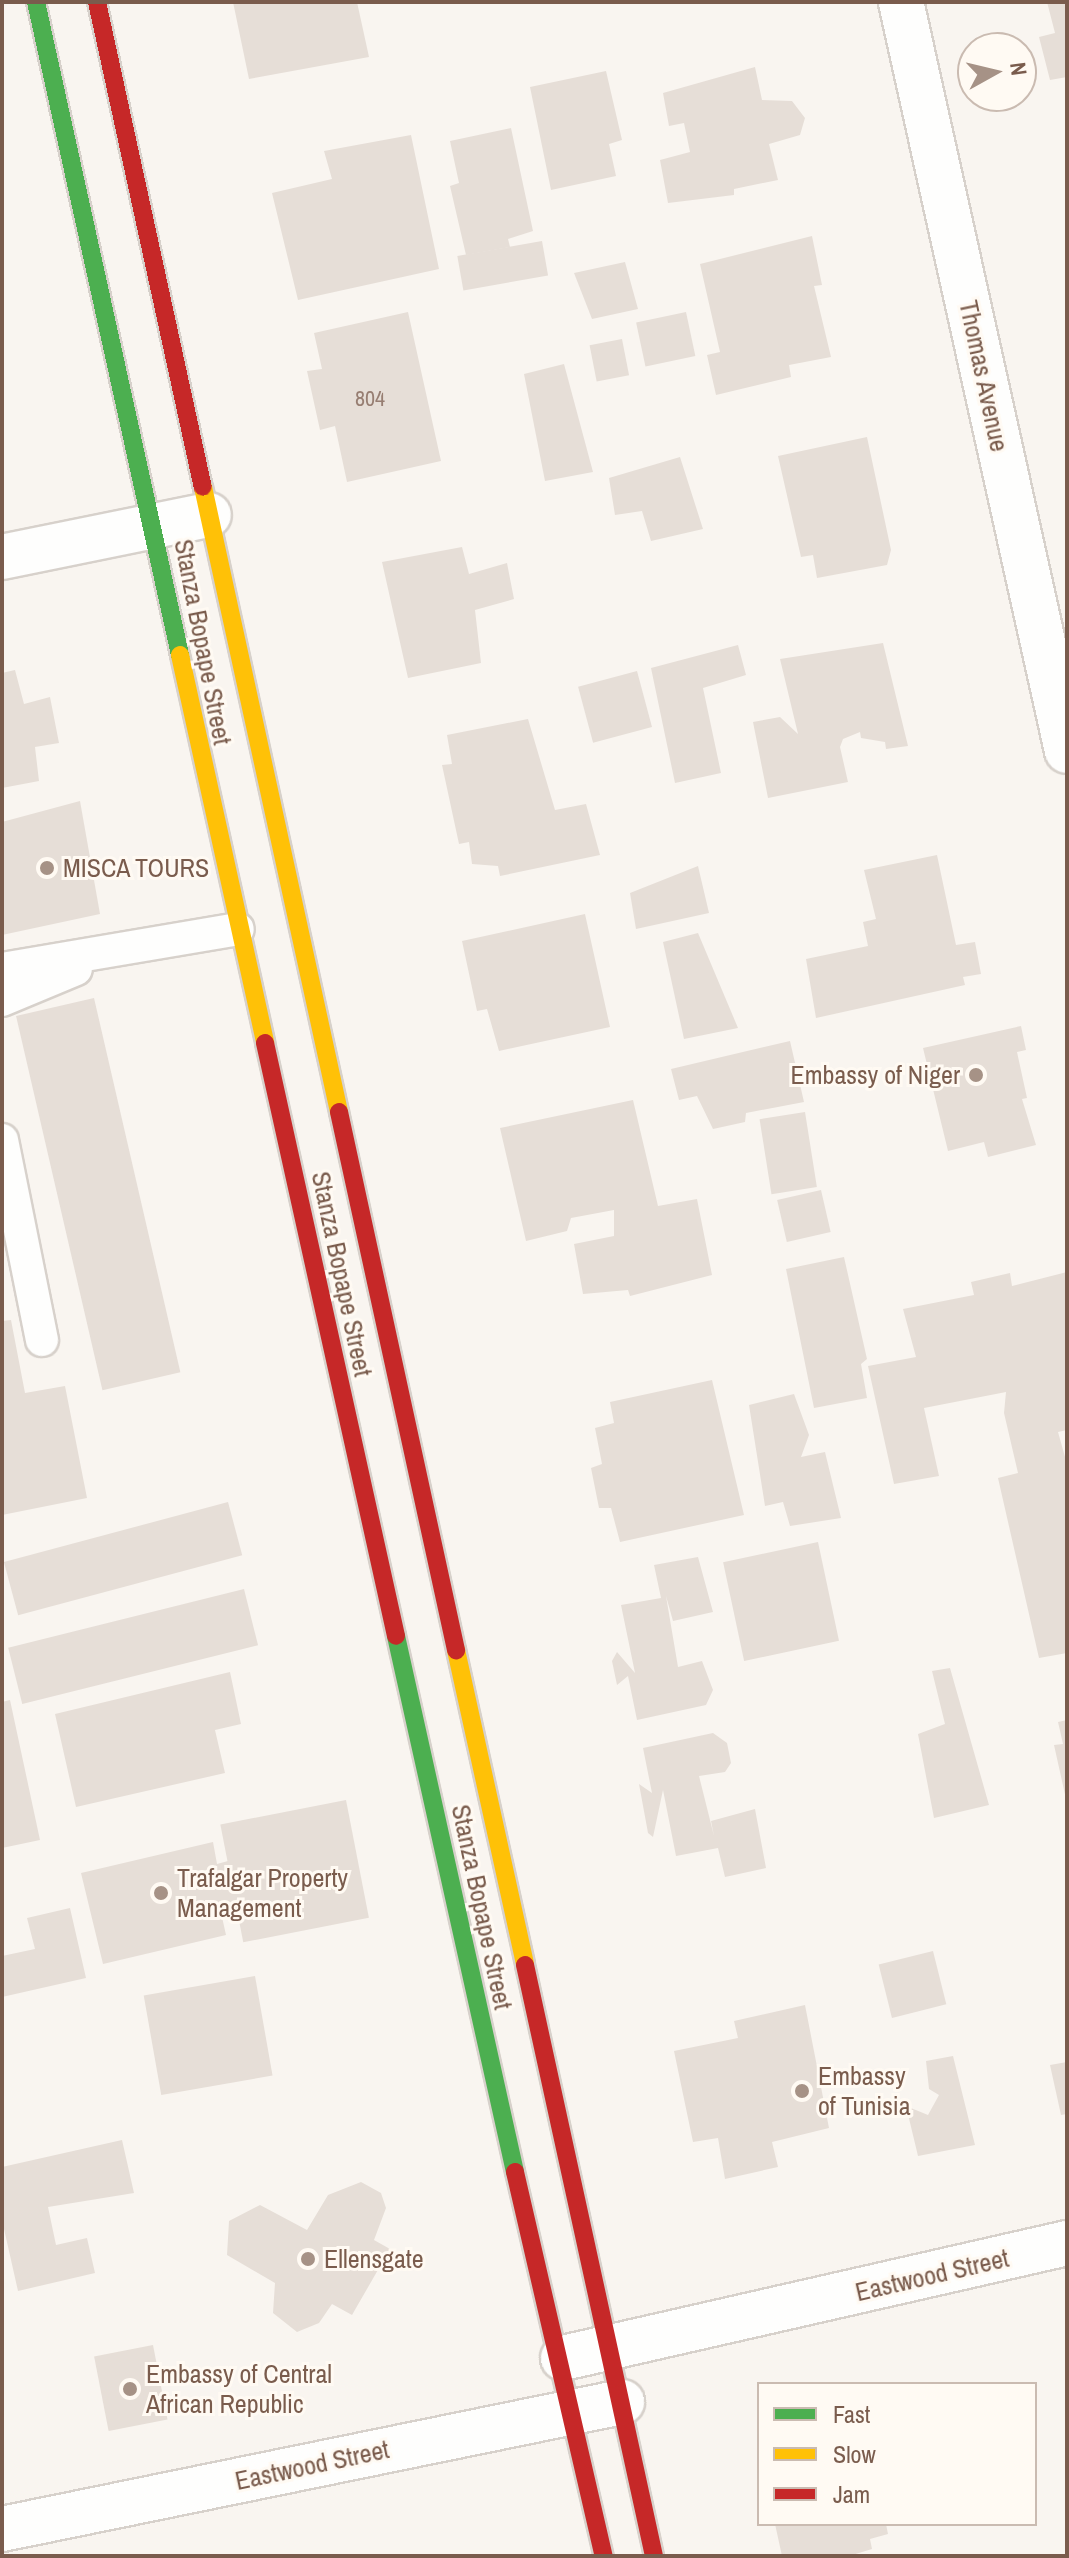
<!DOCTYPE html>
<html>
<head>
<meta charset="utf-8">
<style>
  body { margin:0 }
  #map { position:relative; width:1069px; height:2558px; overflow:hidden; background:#f9f5f0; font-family:"Archivo Narrow",sans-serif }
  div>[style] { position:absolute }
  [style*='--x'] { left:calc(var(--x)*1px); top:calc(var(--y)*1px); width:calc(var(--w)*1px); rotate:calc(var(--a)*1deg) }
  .building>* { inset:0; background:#e6ded7; transform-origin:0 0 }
  .roads { filter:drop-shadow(2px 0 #d7d1cb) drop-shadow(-2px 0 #d7d1cb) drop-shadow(0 2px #d7d1cb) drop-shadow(0 -2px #d7d1cb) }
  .lane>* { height:32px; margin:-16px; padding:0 16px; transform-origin:16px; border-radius:16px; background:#fefefd }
  .street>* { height:44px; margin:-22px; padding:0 22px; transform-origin:22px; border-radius:22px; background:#fefefd }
  .fast>* { height:18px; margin:-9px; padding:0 9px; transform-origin:9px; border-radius:9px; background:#4caf50 }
  .slow>* { height:18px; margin:-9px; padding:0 9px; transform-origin:9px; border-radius:9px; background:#ffc107 }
  .jam>* { height:18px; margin:-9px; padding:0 9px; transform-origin:9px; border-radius:9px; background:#c62828 }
  .dots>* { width:22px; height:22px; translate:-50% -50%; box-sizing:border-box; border:4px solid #fffaf3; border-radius:50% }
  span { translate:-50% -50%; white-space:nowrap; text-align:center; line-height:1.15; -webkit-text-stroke:6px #fffaf3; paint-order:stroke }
  .number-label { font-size:22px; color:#977e72 }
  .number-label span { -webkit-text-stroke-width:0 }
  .street-label { font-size:26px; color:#7a5c4d }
  .poi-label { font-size:26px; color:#7a5c4d }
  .left { translate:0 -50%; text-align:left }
  .right { translate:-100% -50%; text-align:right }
  .frame { position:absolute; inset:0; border:4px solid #7a5c4d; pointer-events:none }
  .legend { position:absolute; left:757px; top:2382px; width:280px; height:144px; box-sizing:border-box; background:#fffaf3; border:2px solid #cabbb1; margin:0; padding:10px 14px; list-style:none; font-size:24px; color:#7a5c4d }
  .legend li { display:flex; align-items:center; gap:16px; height:40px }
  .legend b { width:40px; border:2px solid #cabbb1 }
  .north { position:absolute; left:957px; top:32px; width:80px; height:80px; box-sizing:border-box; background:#fffaf3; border:2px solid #cabbb1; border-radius:50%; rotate:82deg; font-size:22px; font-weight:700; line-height:32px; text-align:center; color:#7a5c4d }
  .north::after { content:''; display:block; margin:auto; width:28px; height:36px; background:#a69286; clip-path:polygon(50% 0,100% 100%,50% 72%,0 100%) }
</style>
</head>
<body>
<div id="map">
  <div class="building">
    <div style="clip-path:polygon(233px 2px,357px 2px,369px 57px,249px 79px)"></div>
    <div style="clip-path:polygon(1047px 2px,1067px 2px,1067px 77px,1050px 80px,1039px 37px,1055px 33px)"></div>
    <div style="clip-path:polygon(755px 67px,762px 100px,792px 101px,805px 118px,800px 135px,769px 144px,778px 180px,734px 189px,734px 195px,668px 203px,660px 160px,690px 152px,684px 123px,669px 126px,663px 93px)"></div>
    <div style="clip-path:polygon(606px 71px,622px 140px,609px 144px,616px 176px,551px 190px,530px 87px)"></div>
    <div style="clip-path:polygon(511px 128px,533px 231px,508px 239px,510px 247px,466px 255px,450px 186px,459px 183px,450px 141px)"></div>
    <div style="clip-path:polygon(411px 135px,439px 269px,298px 300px,272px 193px,332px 179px,324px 151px)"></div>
    <div style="clip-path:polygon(812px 236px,822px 285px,814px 286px,831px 357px,789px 365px,791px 377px,716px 395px,707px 355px,720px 352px,700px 264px)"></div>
    <div style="left:542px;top:241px;width:35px;height:86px;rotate:80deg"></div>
    <div style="clip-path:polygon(625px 262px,638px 309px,592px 319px,574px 273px)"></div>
    <div style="clip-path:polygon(408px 312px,441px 461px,347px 482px,335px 426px,320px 430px,307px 371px,322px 369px,314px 333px)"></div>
    <div style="left:686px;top:312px;width:45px;height:51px;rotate:78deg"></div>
    <div style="left:622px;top:339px;width:37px;height:33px;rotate:79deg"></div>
    <div style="clip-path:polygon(564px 364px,593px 472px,545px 481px,524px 374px)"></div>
    <div style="clip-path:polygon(867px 437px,891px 550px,887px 565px,817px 578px,813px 555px,801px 557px,778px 456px)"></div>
    <div style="clip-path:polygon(680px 457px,703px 529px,651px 541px,642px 511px,615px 515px,609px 478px)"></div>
    <div style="clip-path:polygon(462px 547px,469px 574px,507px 563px,514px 599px,475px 610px,481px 663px,408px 678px,382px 562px)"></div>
    <div style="clip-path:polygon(883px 643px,908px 746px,886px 749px,885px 742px,861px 738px,860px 732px,843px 739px,840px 747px,848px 782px,768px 798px,753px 722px,780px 717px,798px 734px,780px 659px)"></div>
    <div style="clip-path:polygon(738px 645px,746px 675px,703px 688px,721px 773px,675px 783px,651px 668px)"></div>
    <div style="clip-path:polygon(15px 670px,24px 704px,50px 697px,59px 743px,35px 747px,39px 781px,2px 788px,2px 673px)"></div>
    <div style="left:637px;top:671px;width:58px;height:61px;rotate:75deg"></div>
    <div style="clip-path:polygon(528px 719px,555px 810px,586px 804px,600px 855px,500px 876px,498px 866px,472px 864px,469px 842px,459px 844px,442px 765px,452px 764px,447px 735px)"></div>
    <div style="clip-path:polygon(80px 801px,100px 914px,2px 935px,2px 822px)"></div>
    <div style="clip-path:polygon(937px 855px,956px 945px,975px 942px,981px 974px,963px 977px,965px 985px,816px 1018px,806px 959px,868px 946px,863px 922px,876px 919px,864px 870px)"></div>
    <div style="clip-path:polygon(698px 866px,709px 913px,636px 929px,630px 893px)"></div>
    <div style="clip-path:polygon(585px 914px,610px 1027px,499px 1051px,487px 1009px,477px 1011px,462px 941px)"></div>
    <div style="clip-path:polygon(698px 933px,738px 1028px,684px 1039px,663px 942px)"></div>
    <div style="left:94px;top:998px;width:384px;height:80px;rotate:77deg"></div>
    <div style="clip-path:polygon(1021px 1026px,1026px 1050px,1017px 1052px,1027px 1098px,1022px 1099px,1036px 1145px,988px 1157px,984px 1142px,948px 1151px,923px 1048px)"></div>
    <div style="clip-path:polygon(790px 1041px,804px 1102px,746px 1113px,745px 1122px,713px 1129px,697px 1096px,679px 1100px,671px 1069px)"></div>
    <div style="clip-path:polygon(633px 1100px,658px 1206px,697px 1199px,712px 1275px,630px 1296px,628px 1290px,583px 1294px,574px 1244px,614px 1236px,614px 1210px,571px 1218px,567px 1231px,526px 1241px,500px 1128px)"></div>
    <div style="left:805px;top:1112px;width:76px;height:46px;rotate:81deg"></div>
    <div style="left:821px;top:1190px;width:43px;height:45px;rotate:77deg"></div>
    <div style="clip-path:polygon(844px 1257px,867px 1359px,861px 1364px,867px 1398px,814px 1408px,786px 1269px)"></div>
    <div style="clip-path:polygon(1067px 1272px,1067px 1430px,1058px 1432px,1067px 1464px,1067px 1653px,1039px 1658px,998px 1478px,1018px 1473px,1004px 1413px,1006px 1392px,924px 1408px,939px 1476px,894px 1484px,868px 1366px,916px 1357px,903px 1309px,974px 1295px,971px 1282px,1010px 1273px,1012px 1286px)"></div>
    <div style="clip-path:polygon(11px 1320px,25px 1393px,65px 1386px,87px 1498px,2px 1515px,2px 1321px)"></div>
    <div style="clip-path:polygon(712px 1380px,744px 1515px,620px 1542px,611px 1508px,599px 1508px,591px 1468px,602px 1464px,595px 1428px,614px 1423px,610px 1402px)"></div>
    <div style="clip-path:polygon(794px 1394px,809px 1435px,801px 1457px,825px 1452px,841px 1518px,790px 1526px,783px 1502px,765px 1506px,749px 1405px)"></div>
    <div style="left:228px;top:1502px;width:55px;height:232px;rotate:75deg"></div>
    <div style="left:818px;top:1542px;width:101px;height:97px;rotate:78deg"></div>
    <div style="clip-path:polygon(698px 1557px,713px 1612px,673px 1621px,666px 1596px,678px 1667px,702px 1661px,713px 1690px,706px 1705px,637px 1720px,628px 1676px,617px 1685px,612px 1661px,617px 1652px,635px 1673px,621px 1605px,661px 1598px,654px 1565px)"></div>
    <div style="left:244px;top:1589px;width:58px;height:243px;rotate:76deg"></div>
    <div style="clip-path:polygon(950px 1668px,989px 1805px,934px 1818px,918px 1734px,945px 1724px,932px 1671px)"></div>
    <div style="clip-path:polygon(230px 1672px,241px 1724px,215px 1730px,225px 1773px,76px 1807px,55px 1714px)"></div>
    <div style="clip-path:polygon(10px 1700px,40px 1840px,2px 1848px,2px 1702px)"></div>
    <div style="clip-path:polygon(1067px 1720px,1067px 1799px,1066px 1799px,1054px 1745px,1063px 1744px,1058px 1722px)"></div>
    <div style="clip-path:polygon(713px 1733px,727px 1743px,731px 1763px,725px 1772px,699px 1776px,714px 1836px,711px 1821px,755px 1809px,766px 1868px,725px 1877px,718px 1848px,676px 1856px,663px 1790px,653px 1837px,648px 1833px,639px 1784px,652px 1793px,643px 1748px)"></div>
    <div style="left:346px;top:1800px;width:120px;height:128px;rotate:79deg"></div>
    <div style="clip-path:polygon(213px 1842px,217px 1864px,228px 1861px,240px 1913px,222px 1917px,226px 1935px,103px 1964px,81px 1873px)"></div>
    <div style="clip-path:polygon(70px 1908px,86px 1978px,2px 1997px,2px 1956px,35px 1949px,27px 1918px)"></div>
    <div style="left:933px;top:1951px;width:55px;height:56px;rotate:76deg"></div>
    <div style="left:255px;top:1976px;width:101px;height:113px;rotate:80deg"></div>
    <div style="clip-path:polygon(805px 2005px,829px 2128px,772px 2142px,778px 2167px,725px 2179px,718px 2138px,693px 2142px,674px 2051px,738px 2038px,734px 2021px)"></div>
    <div style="clip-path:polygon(953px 2056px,975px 2145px,918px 2156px,906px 2106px,928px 2115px,939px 2095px,929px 2089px,926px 2061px)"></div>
    <div style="clip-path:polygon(1067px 2062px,1067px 2114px,1061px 2115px,1050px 2065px)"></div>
    <div style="clip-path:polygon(122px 2140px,134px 2193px,48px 2207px,56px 2245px,87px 2238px,95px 2273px,18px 2291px,2px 2220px,2px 2167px)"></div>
    <div style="clip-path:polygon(361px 2182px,381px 2193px,386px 2208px,374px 2240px,390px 2249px,352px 2315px,332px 2304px,319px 2323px,297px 2332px,273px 2313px,275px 2283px,227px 2255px,229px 2221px,260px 2205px,307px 2230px,328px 2195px)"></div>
    <div style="left:153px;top:2345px;width:76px;height:60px;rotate:79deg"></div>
    <div style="clip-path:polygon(775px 2524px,886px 2524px,888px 2534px,870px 2539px,872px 2549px,849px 2556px,782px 2556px)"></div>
  </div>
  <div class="roads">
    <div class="lane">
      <div style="--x:2;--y:969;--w:239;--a:-9.6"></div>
      <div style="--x:2;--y:1000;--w:80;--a:-22.7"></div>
      <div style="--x:2;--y:1140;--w:204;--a:78.7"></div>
    </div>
    <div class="street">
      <div style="--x:901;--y:2;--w:767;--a:77.5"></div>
      <div style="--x:2;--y:557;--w:211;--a:-11.5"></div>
      <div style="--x:563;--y:2358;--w:517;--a:-12.85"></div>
      <div style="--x:2;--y:2529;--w:633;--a:-11.58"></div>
    </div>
    <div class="fast">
      <div style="--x:36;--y:2;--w:669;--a:77.56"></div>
      <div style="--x:396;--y:1636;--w:549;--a:77.48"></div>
    </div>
    <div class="slow">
      <div style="--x:203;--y:487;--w:640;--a:77.72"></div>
      <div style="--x:180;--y:655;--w:397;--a:77.6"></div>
      <div style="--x:456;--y:1650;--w:322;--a:77.6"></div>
    </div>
    <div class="jam">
      <div style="--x:97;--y:2;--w:496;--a:77.7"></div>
      <div style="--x:265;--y:1043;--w:607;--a:77.54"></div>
      <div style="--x:339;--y:1112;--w:551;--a:77.73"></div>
      <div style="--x:525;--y:1965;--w:605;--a:77.69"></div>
      <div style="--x:515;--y:2172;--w:394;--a:77"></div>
    </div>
  </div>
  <div class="dots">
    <div style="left:47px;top:868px;background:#a69286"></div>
    <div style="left:976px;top:1075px;background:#a69286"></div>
    <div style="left:161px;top:1893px;background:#a69286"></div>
    <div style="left:802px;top:2091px;background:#a69286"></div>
    <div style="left:308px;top:2259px;background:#a69286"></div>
    <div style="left:130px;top:2389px;background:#a69286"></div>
  </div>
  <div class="number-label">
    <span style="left:370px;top:399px">804</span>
  </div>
  <div class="street-label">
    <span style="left:984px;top:376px;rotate:78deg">Thomas Avenue</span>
    <span style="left:203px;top:642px;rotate:79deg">Stanza Bopape Street</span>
    <span style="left:342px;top:1274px;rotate:78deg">Stanza Bopape Street</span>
    <span style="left:482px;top:1907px;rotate:78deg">Stanza Bopape Street</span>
    <span style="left:932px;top:2275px;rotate:-13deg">Eastwood Street</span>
    <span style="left:312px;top:2465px;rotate:-12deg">Eastwood Street</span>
  </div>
  <div class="poi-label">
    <span class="left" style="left:63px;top:868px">MISCA TOURS</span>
    <span class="right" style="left:960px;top:1075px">Embassy of Niger</span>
    <span class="left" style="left:177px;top:1893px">Trafalgar Property<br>Management</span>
    <span class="left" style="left:818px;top:2091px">Embassy<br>of Tunisia</span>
    <span class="left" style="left:324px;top:2259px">Ellensgate</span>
    <span class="left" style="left:146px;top:2389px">Embassy of Central<br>African Republic</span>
  </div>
  <div class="frame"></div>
  <ul class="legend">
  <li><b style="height:10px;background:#4caf50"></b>Fast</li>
  <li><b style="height:10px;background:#ffc107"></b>Slow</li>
  <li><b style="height:10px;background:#c62828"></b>Jam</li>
  </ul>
  <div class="north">N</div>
</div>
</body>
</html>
